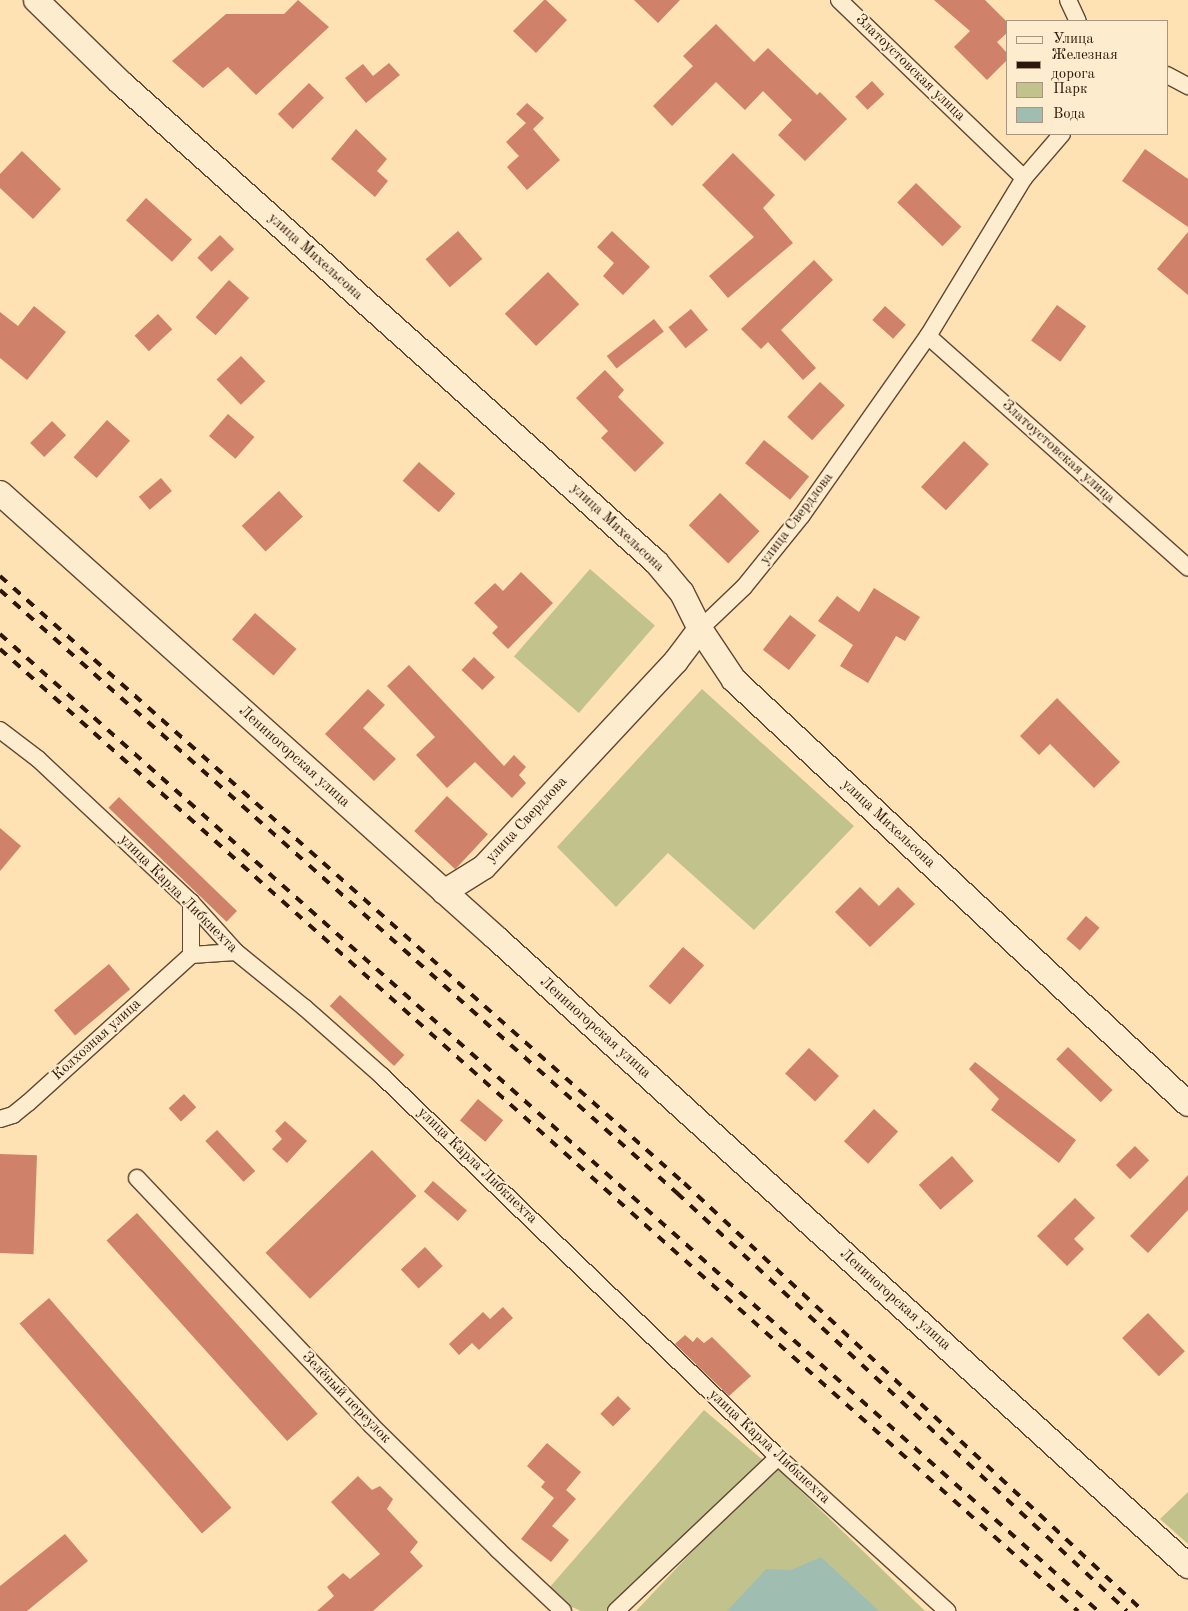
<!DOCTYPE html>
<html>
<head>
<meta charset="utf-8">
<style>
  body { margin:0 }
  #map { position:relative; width:1188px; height:1611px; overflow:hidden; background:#fee2b4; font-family:"Old Standard TT",serif }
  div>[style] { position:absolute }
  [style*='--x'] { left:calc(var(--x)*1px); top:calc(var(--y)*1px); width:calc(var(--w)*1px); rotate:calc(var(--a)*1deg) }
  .green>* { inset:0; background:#c2c38c; transform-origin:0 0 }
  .water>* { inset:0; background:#a0bdb2 }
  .building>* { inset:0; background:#cf8169; transform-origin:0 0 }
  .roads { filter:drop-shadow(1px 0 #604934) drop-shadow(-1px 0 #604934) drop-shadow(0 1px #604934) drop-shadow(0 -1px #604934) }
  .street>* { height:16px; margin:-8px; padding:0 8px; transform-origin:8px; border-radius:8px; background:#feecce }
  .secondary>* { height:24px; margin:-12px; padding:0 12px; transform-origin:12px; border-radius:12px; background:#feecce }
  .rail>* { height:4px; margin-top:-2px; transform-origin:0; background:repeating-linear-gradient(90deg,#2c1609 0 9px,transparent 0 18px) }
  span { translate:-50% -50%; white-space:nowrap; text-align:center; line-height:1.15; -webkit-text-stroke:4px #feecce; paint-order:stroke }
  .street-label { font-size:15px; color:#2c1609 }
  .legend { position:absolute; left:1006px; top:20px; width:162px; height:115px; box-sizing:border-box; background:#feecce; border:1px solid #aa967f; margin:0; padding:6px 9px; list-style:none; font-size:15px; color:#2c1609 }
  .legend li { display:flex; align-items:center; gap:10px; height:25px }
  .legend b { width:25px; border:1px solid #aa967f }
</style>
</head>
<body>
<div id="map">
  <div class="green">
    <div style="left:590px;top:569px;width:86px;height:116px;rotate:41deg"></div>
    <div style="clip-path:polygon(702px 689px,854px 826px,754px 930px,668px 853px,616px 907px,557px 847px)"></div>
    <div style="clip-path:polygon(704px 1410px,764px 1461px,606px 1611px,581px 1611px,572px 1607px,549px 1588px)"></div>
    <div style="clip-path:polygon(774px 1465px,925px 1611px,636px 1611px)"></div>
    <div style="clip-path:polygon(1188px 1492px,1188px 1544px,1160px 1519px)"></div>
  </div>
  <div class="water">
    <div style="clip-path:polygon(821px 1557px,879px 1611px,727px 1611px,766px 1569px,791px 1570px)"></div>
  </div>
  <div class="building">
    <div style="clip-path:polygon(298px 0,329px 27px,256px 95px,228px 67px,203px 88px,172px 61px,226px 14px,284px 14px)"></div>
    <div style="clip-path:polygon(544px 0,546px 0,567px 20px,536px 53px,513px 31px)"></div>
    <div style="clip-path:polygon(634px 0,680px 0,658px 23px)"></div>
    <div style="clip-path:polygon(934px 0,985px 0,1007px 22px,1007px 33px,997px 42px,1007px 53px,1007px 60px,987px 80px,954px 47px,970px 31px)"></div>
    <div style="clip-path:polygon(716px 24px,754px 62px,768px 48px,817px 95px,820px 92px,847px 119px,805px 161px,778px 135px,792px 120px,763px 91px,745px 110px,716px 82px,672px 126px,653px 106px,693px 66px,683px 56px)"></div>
    <div style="clip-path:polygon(389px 63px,400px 75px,366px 103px,345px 78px,363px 64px,373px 76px)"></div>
    <div style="left:872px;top:81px;width:18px;height:23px;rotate:47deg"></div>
    <div style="left:309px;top:83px;width:21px;height:44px;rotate:45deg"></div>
    <div style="clip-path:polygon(527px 103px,544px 118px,533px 129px,560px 160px,527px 190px,507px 167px,519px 156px,506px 142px,526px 123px,516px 114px)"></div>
    <div style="clip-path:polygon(356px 129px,387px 159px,377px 171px,388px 181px,375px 197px,331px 159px)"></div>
    <div style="clip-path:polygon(1145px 149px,1188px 179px,1188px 227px,1122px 181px)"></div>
    <div style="clip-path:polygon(22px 151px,61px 189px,33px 219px,0 188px,0 174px)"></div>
    <div style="clip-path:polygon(733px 153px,775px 195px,763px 208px,793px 243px,728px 298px,709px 276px,754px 237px,702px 185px)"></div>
    <div style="left:916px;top:183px;width:63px;height:27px;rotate:44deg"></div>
    <div style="left:146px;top:198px;width:62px;height:30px;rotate:42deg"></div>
    <div style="left:458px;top:231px;width:37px;height:43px;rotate:49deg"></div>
    <div style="clip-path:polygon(612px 231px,650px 267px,623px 295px,603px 276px,614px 263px,597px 247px)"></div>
    <div style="clip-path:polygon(1188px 232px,1188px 295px,1157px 269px)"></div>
    <div style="left:220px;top:235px;width:20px;height:32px;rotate:45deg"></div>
    <div style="clip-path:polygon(814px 260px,833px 280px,781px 330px,816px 368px,803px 380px,768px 342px,761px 349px,741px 329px)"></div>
    <div style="left:548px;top:272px;width:45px;height:60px;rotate:46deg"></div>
    <div style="left:229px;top:280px;width:27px;height:50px;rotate:42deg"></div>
    <div style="left:1057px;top:305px;width:36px;height:44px;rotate:36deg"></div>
    <div style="clip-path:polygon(34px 306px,66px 332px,27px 380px,0 358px,0 312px,18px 326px)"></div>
    <div style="left:885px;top:306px;width:28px;height:19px;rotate:42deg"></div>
    <div style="left:691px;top:309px;width:27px;height:29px;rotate:51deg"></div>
    <div style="left:158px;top:314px;width:21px;height:32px;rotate:47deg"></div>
    <div style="left:654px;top:319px;width:16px;height:60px;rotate:52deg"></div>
    <div style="left:241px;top:356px;width:35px;height:34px;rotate:46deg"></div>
    <div style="clip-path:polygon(605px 370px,624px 390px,618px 397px,664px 443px,635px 472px,601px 438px,608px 431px,576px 398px)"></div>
    <div style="left:820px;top:382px;width:34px;height:48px;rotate:43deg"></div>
    <div style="left:228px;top:414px;width:35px;height:29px;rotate:41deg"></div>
    <div style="left:107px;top:420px;width:31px;height:50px;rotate:42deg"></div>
    <div style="left:52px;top:421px;width:20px;height:31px;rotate:45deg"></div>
    <div style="left:764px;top:440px;width:58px;height:30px;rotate:39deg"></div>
    <div style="left:964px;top:441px;width:34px;height:63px;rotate:43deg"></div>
    <div style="left:419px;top:462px;width:48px;height:25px;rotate:41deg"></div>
    <div style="left:161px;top:478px;width:17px;height:29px;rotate:50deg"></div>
    <div style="left:279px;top:491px;width:35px;height:51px;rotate:47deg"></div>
    <div style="left:720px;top:493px;width:55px;height:45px;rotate:44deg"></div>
    <div style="clip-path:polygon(521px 572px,553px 603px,508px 649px,492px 633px,498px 627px,474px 603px,495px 583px,503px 591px)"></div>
    <div style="clip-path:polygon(874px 588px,920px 617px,905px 641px,896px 636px,868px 683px,840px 666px,853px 645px,818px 621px,837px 596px,859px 612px)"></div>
    <div style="left:255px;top:613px;width:55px;height:35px;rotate:41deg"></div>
    <div style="left:790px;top:615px;width:33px;height:44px;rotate:38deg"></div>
    <div style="left:474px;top:657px;width:29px;height:18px;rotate:44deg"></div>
    <div style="clip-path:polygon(409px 665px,504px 766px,514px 755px,526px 767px,519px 775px,526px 783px,512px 798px,475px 762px,447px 788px,416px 755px,435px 737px,387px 686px)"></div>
    <div style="clip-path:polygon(368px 689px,385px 705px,363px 728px,396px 759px,374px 781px,325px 734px)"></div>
    <div style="clip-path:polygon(1057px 698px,1120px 762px,1094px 788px,1050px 744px,1039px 755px,1020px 736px)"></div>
    <div style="left:447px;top:796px;width:56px;height:48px;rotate:43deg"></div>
    <div style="left:119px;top:797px;width:164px;height:15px;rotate:44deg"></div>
    <div style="clip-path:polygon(0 828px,21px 846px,0 871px)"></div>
    <div style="clip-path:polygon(860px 887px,879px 906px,898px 887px,915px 904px,870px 947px,835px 912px)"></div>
    <div style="left:1086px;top:916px;width:18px;height:30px;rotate:41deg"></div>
    <div style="left:683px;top:947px;width:28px;height:52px;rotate:41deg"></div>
    <div style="left:109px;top:964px;width:33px;height:72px;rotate:50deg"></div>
    <div style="left:340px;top:995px;width:88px;height:15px;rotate:43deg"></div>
    <div style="left:1068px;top:1047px;width:62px;height:17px;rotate:44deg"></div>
    <div style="left:809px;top:1048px;width:41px;height:35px;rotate:43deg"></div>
    <div style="clip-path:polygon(975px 1062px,1076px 1140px,1059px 1163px,991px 1110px,999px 1099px,969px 1069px)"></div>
    <div style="left:184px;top:1094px;width:18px;height:21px;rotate:47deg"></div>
    <div style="left:478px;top:1099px;width:33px;height:28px;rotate:40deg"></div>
    <div style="left:874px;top:1109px;width:33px;height:44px;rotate:43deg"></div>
    <div style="clip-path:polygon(285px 1121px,307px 1141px,287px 1163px,272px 1149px,282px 1139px,275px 1131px)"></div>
    <div style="left:217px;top:1130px;width:56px;height:16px;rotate:47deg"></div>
    <div style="left:1135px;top:1146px;width:20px;height:27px;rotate:45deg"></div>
    <div style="left:372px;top:1150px;width:64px;height:148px;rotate:46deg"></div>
    <div style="left:0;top:1154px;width:37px;height:99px;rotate:2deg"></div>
    <div style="left:952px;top:1156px;width:33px;height:44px;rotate:49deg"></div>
    <div style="clip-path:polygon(1188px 1175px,1188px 1210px,1148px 1253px,1130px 1236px)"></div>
    <div style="left:433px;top:1181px;width:45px;height:14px;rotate:41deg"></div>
    <div style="clip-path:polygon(1075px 1198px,1095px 1218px,1074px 1239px,1084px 1249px,1067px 1266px,1037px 1236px)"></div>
    <div style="left:137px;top:1213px;width:270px;height:41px;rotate:48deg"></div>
    <div style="left:425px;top:1247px;width:26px;height:33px;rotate:47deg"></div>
    <div style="left:49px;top:1298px;width:278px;height:39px;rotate:49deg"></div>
    <div style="clip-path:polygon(503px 1307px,513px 1318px,479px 1350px,472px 1343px,459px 1355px,449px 1344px,483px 1312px,490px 1319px)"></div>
    <div style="left:1148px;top:1313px;width:53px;height:36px;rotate:46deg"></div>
    <div style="clip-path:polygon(685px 1335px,693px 1342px,697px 1337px,704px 1343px,712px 1337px,751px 1376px,729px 1396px,675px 1344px)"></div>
    <div style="left:618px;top:1396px;width:18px;height:25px;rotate:45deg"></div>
    <div style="clip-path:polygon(547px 1443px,581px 1472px,566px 1490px,576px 1499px,552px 1526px,569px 1540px,551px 1562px,521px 1539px,554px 1498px,541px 1487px,545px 1482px,527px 1466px)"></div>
    <div style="clip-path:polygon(358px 1476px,372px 1490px,380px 1486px,393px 1499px,387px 1509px,418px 1542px,410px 1552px,423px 1566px,373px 1611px,317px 1611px,334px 1596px,327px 1587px,343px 1573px,350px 1579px,380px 1554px,331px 1502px)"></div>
    <div style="clip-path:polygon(65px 1534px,88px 1561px,27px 1611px,0 1611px,0 1586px)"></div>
  </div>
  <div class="roads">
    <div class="street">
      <div style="--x:839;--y:0;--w:257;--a:43.9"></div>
      <div style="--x:1068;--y:0;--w:23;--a:65"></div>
      <div style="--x:1167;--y:75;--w:24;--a:28"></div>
      <div style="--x:928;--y:336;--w:348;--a:41.7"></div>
      <div style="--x:700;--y:629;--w:61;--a:-43.7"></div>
      <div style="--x:744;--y:587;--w:92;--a:-51.1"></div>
      <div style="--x:802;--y:515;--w:219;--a:-54.9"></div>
      <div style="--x:928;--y:336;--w:185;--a:-58.7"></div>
      <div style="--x:1024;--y:178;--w:58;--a:-49.2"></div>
      <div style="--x:0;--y:730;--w:48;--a:37.3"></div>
      <div style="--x:38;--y:759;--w:209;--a:43.1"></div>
      <div style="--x:191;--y:902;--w:67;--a:48"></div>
      <div style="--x:236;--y:952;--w:89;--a:39.1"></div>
      <div style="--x:305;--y:1008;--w:103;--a:41.4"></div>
      <div style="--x:382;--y:1076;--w:550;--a:43.89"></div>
      <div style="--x:778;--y:1457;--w:229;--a:42.3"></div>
      <div style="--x:191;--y:902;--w:53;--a:90"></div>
      <div style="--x:0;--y:1119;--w:14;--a:-17"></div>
      <div style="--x:13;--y:1115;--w:19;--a:-39"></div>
      <div style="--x:28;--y:1103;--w:220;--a:-42.2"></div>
      <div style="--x:191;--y:955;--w:45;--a:-3.8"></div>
      <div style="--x:137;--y:1178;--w:340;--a:46.5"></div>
      <div style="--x:371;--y:1425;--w:178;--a:44.5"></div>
      <div style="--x:498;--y:1550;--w:89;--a:43.2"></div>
      <div style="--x:616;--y:1611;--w:224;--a:-43.5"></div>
    </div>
    <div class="secondary">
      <div style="--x:36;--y:0;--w:117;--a:44.3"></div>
      <div style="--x:120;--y:82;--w:720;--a:41.85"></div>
      <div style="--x:656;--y:562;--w:40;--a:50"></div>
      <div style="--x:682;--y:593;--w:40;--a:63.4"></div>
      <div style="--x:700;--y:629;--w:61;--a:56.3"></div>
      <div style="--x:734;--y:680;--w:621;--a:43.04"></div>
      <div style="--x:0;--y:493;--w:665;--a:41.89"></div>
      <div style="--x:495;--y:937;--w:936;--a:42.23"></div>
      <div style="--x:444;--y:892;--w:47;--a:-32"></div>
      <div style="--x:484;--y:867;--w:282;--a:-47"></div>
      <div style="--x:676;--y:661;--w:40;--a:-53"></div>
    </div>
  </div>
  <div class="rail">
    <div style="--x:0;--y:576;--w:914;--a:41.59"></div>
    <div style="--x:684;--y:1183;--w:628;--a:43"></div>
    <div style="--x:0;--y:590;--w:907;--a:41.69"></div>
    <div style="--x:677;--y:1193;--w:614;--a:42.89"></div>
    <div style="--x:0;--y:634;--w:1470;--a:41.66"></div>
    <div style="--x:0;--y:649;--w:1445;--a:41.75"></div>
  </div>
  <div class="street-label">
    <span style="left:910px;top:68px;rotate:44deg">Златоустовская улица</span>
    <span style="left:315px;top:257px;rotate:42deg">улица Михельсона</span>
    <span style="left:1058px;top:452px;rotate:42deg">Златоустовская улица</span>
    <span style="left:797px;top:519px;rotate:-53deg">улица Свердлова</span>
    <span style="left:617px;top:528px;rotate:43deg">улица Михельсона</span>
    <span style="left:294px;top:757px;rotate:42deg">Лениногорская улица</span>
    <span style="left:527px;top:820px;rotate:-47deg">улица Свердлова</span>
    <span style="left:888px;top:824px;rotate:43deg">улица Михельсона</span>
    <span style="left:178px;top:894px;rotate:45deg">улица Карла Либкнехта</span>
    <span style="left:595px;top:1028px;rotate:42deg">Лениногорская улица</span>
    <span style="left:97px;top:1040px;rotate:-42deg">Колхозная улица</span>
    <span style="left:477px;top:1166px;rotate:44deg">улица Карла Либкнехта</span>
    <span style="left:895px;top:1300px;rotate:42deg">Лениногорская улица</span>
    <span style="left:346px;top:1398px;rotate:46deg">Зелёный переулок</span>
    <span style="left:769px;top:1447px;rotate:43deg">улица Карла Либкнехта</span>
  </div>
  <ul class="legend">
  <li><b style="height:6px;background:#feecce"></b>Улица</li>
  <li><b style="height:6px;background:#2c1609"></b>Железная дорога</li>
  <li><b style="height:14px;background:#c2c38c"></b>Парк</li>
  <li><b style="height:14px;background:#a0bdb2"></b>Вода</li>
  </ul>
</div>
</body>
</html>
